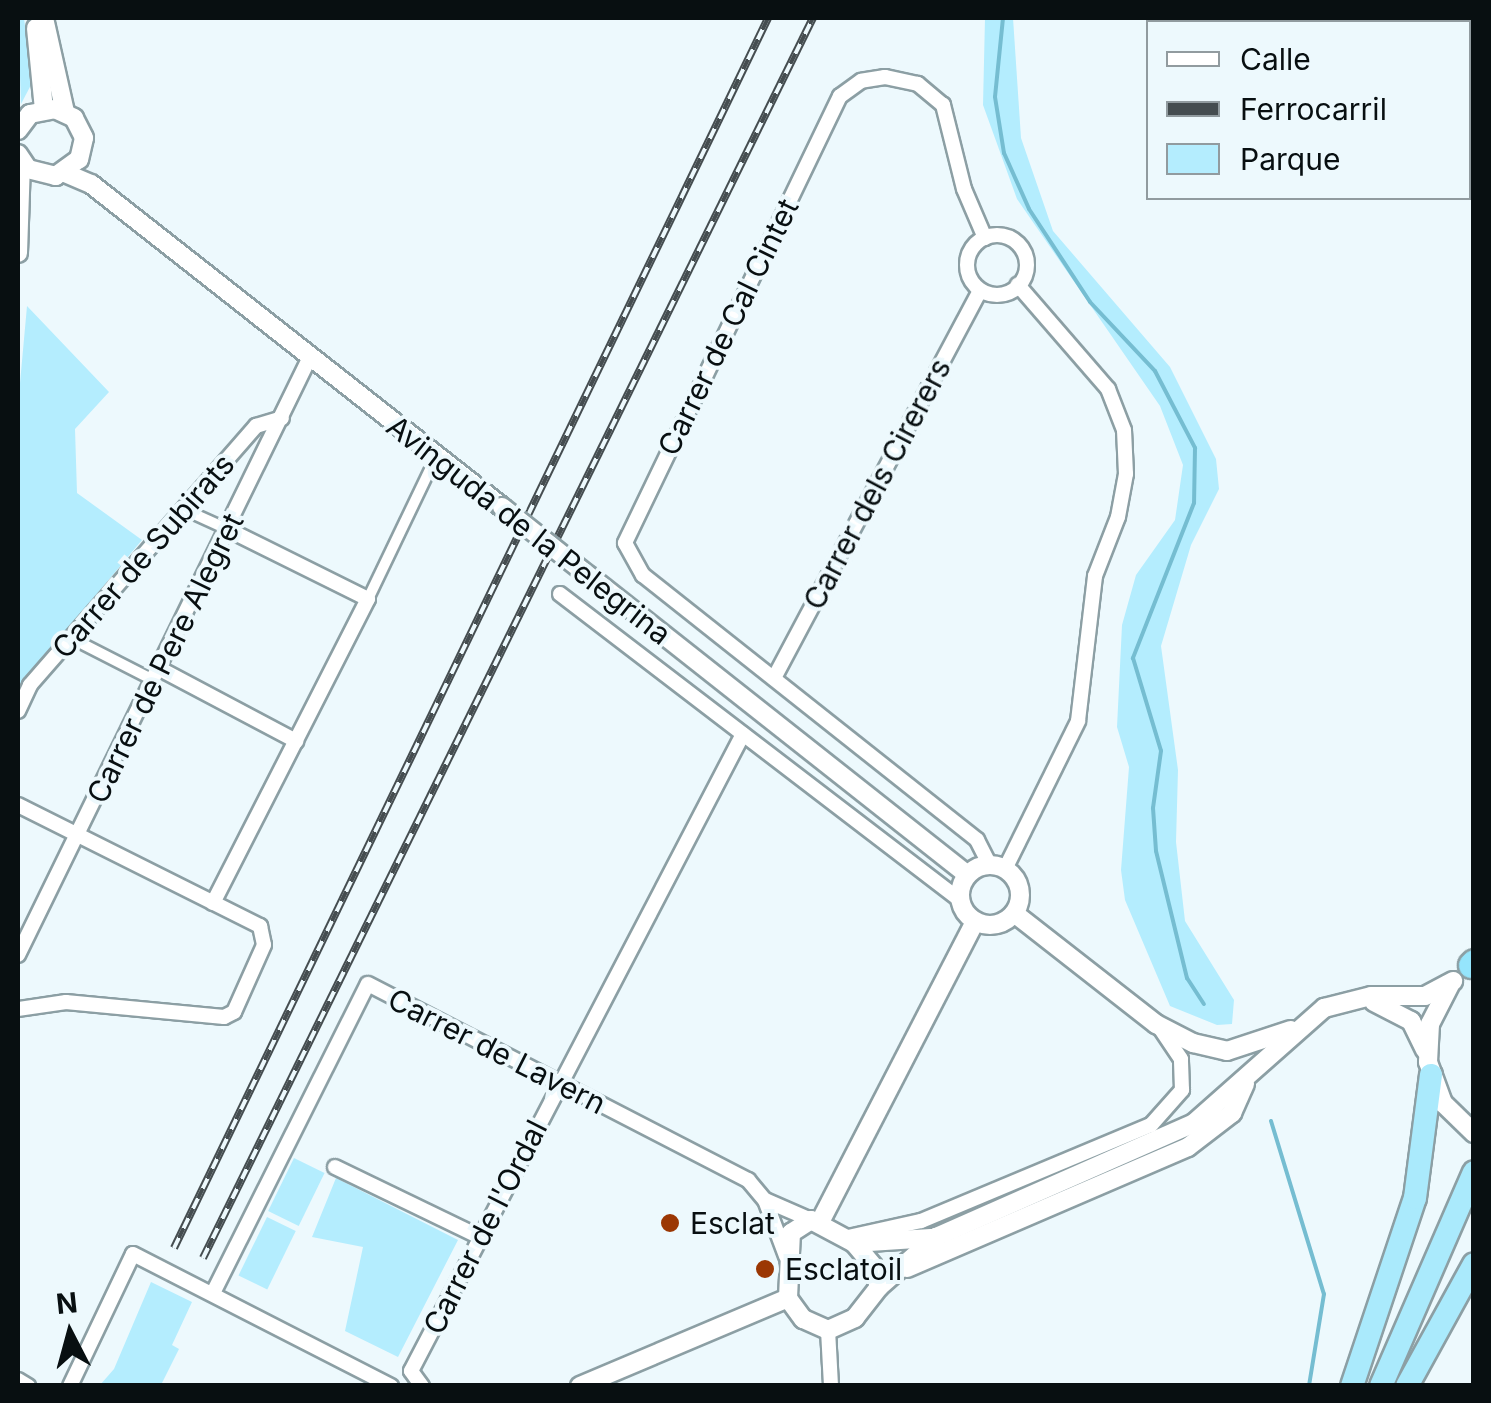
<!DOCTYPE html>
<html>
<head>
<meta charset="utf-8">
<style>
  body { margin:0 }
  #map { position:relative; width:1491px; height:1403px; overflow:hidden; background:#edf9fd; font-family:Inter,sans-serif }
  div>[style] { position:absolute }
  [style*='--x'] { left:calc(var(--x)*1px); top:calc(var(--y)*1px); width:calc(var(--w)*1px); rotate:calc(var(--a)*1deg) }
  .green>* { inset:0; background:#b4edfe; transform-origin:0 0 }
  .stream>* { height:4px; margin:-2px; padding:0 2px; transform-origin:2px; border-radius:2px; background:#75bdd1 }
  .roads { filter:drop-shadow(2px 0 #8c9fa4) drop-shadow(-2px 0 #8c9fa4) drop-shadow(0 2px #8c9fa4) drop-shadow(0 -2px #8c9fa4) }
  .pedestrian>* { height:10px; margin:-5px; padding:0 5px; transform-origin:5px; border-radius:5px; background:#fff }
  .minor>* { height:14px; margin:-7px; padding:0 7px; transform-origin:7px; border-radius:7px; background:#fff }
  .minor>.ring { margin:-7px; padding:0; box-sizing:content-box; background:none; border:14px solid #fff; border-radius:50% }
  .tertiary>* { height:18px; margin:-9px; padding:0 9px; transform-origin:9px; border-radius:9px; background:#fff }
  .tertiary>.ring { margin:-9px; padding:0; box-sizing:content-box; background:none; border:18px solid #fff; border-radius:50% }
  .trunk>* { height:22px; margin:-11px; padding:0 11px; transform-origin:11px; border-radius:11px; background:#aaeafc }
  .motorway>* { height:25px; margin:-12.5px; padding:0 12.5px; transform-origin:12.5px; border-radius:12.5px; background:#95e5fc }
  .rail>* { height:8px; margin-top:-4px; transform-origin:0; background:repeating-linear-gradient(90deg,#edf9fd 0 11px,#454d50 0 22px); box-sizing:border-box; border-block:2px solid #454d50 }
  .bridges { filter:drop-shadow(2px 0 #8c9fa4) drop-shadow(-2px 0 #8c9fa4) drop-shadow(0 2px #8c9fa4) drop-shadow(0 -2px #8c9fa4) }
  .tertiary-bridge>* { height:18px; margin:-9px; padding:0 9px; transform-origin:9px; border-radius:9px; background:#fff }
  .dots>* { width:28px; height:28px; translate:-50% -50%; box-sizing:border-box; border:5px solid #edf9fd; border-radius:50% }
  span { translate:-50% -50%; white-space:nowrap; text-align:center; line-height:1.15; -webkit-text-stroke:8px #edf9fd; paint-order:stroke }
  .street-label { font-size:30px; color:#080f11 }
  .poi-label { font-size:30px; color:#080f11 }
  .left { translate:0 -50%; text-align:left }
  .frame { position:absolute; inset:0; border:20px solid #080f11; pointer-events:none }
  .legend { position:absolute; left:1146px; top:20px; width:325px; height:180px; box-sizing:border-box; background:#edf9fd; border:2px solid #919b9f; margin:0; padding:12px 18px; list-style:none; font-size:30px; color:#080f11 }
  .legend li { display:flex; align-items:center; gap:20px; height:50px }
  .legend b { width:50px; border:2px solid #919b9f }
  .north { position:absolute; left:20px; top:1283px; width:100px; height:100px; -webkit-text-stroke:8px #edf9fd; paint-order:stroke; rotate:354deg; font-size:28px; font-weight:700; line-height:40px; text-align:center; color:#080f11 }
  .north::after { content:''; display:block; margin:auto; width:35px; height:45px; background:#080f11; clip-path:polygon(50% 0,100% 100%,50% 72%,0 100%) }
</style>
</head>
<body>
<div id="map">
  <div class="green">
    <div style="clip-path:polygon(18px 18px,24px 18px,32px 83px,21px 104px)"></div>
    <div style="clip-path:polygon(985px 18px,1013px 18px,1021px 138px,1053px 231px,1170px 367px,1216px 459px,1219px 489px,1191px 545px,1161px 646px,1178px 770px,1176px 842px,1185px 921px,1234px 1000px,1232px 1024px,1217px 1025px,1170px 1006px,1125px 900px,1121px 870px,1129px 767px,1117px 727px,1122px 625px,1136px 575px,1175px 520px,1183px 465px,1160px 406px,1017px 199px,983px 105px)"></div>
    <div style="clip-path:polygon(27px 306px,109px 392px,75px 429px,77px 493px,142px 540px,18px 688px,18px 405px)"></div>
    <div style="left:294px;top:1158px;width:34px;height:59px;rotate:26deg"></div>
    <div style="clip-path:polygon(336px 1178px,458px 1240px,398px 1357px,345px 1331px,363px 1247px,312px 1237px)"></div>
    <div style="left:267px;top:1217px;width:32px;height:65px;rotate:26deg"></div>
    <div style="clip-path:polygon(151px 1282px,192px 1302px,172px 1345px,179px 1349px,161px 1385px,100px 1385px,114px 1369px)"></div>
  </div>
  <div class="stream">
    <div style="--x:1003;--y:18;--w:79;--a:95.8"></div>
    <div style="--x:995;--y:97;--w:57;--a:80.9"></div>
    <div style="--x:1004;--y:153;--w:61;--a:65.9"></div>
    <div style="--x:1029;--y:209;--w:111;--a:56.7"></div>
    <div style="--x:1090;--y:302;--w:95;--a:46.7"></div>
    <div style="--x:1155;--y:371;--w:87;--a:62.5"></div>
    <div style="--x:1195;--y:448;--w:55;--a:91"></div>
    <div style="--x:1194;--y:503;--w:167;--a:111.5"></div>
    <div style="--x:1133;--y:658;--w:97;--a:73.2"></div>
    <div style="--x:1161;--y:751;--w:58;--a:98"></div>
    <div style="--x:1153;--y:808;--w:43;--a:86"></div>
    <div style="--x:1156;--y:851;--w:131;--a:76.3"></div>
    <div style="--x:1187;--y:978;--w:31;--a:57"></div>
    <div style="--x:1271;--y:1121;--w:181;--a:73"></div>
    <div style="--x:1324;--y:1294;--w:93;--a:99.3"></div>
  </div>
  <div class="roads">
    <div class="pedestrian">
      <div style="--x:183;--y:509;--w:48;--a:24.4"></div>
      <div style="--x:368;--y:599;--w:157;--a:-64.4"></div>
      <div style="--x:71;--y:638;--w:94;--a:27.1"></div>
    </div>
    <div class="minor">
      <div class="ring" style="left:967px;top:235px;width:46px;height:46px"></div>
      <div style="--x:985;--y:238;--w:53;--a:-113.2"></div>
      <div style="--x:964;--y:189;--w:87;--a:-104"></div>
      <div style="--x:943;--y:105;--w:33;--a:-140"></div>
      <div style="--x:918;--y:84;--w:34;--a:-168"></div>
      <div style="--x:885;--y:77;--w:24;--a:171"></div>
      <div style="--x:861;--y:81;--w:26;--a:144"></div>
      <div style="--x:840;--y:96;--w:496;--a:115.7"></div>
      <div style="--x:625;--y:543;--w:37;--a:61"></div>
      <div style="--x:643;--y:575;--w:426;--a:38.4"></div>
      <div style="--x:977;--y:840;--w:28;--a:63"></div>
      <div style="--x:560;--y:594;--w:504;--a:37.42"></div>
      <div style="--x:162;--y:670;--w:152;--a:27.9"></div>
      <div style="--x:774;--y:678;--w:439;--a:-62"></div>
      <div style="--x:18;--y:711;--w:29;--a:-65"></div>
      <div style="--x:30;--y:685;--w:344;--a:-48.9"></div>
      <div style="--x:256;--y:426;--w:27;--a:-17"></div>
      <div style="--x:18;--y:805;--w:271;--a:26.6"></div>
      <div style="--x:260;--y:926;--w:19;--a:78"></div>
      <div style="--x:264;--y:945;--w:73;--a:114.1"></div>
      <div style="--x:234;--y:1012;--w:11;--a:153"></div>
      <div style="--x:224;--y:1017;--w:159;--a:-174.6"></div>
      <div style="--x:66;--y:1002;--w:49;--a:171.7"></div>
      <div style="--x:1005;--y:869;--w:165;--a:-63.7"></div>
      <div style="--x:1078;--y:721;--w:146;--a:-83.3"></div>
      <div style="--x:1095;--y:576;--w:63;--a:-68.7"></div>
      <div style="--x:1118;--y:517;--w:44;--a:-79.5"></div>
      <div style="--x:1126;--y:474;--w:44;--a:-92.6"></div>
      <div style="--x:1124;--y:430;--w:44;--a:-111.3"></div>
      <div style="--x:1108;--y:389;--w:138;--a:-130.9"></div>
      <div style="--x:213;--y:903;--w:341;--a:-63"></div>
      <div style="--x:368;--y:599;--w:157;--a:-153.6"></div>
      <div style="--x:18;--y:955;--w:663;--a:-63.98"></div>
      <div style="--x:335;--y:1167;--w:159;--a:25.8"></div>
      <div style="--x:765;--y:1200;--w:50;--a:23.5"></div>
      <div style="--x:848;--y:1237;--w:75;--a:-12.4"></div>
      <div style="--x:921;--y:1221;--w:249;--a:-22.7"></div>
      <div style="--x:1151;--y:1125;--w:47;--a:-48.5"></div>
      <div style="--x:1182;--y:1090;--w:31;--a:-92"></div>
      <div style="--x:1181;--y:1059;--w:37;--a:-124"></div>
      <div style="--x:214;--y:1291;--w:343;--a:-63.4"></div>
      <div style="--x:368;--y:984;--w:428;--a:27.3"></div>
      <div style="--x:748;--y:1180;--w:26;--a:50"></div>
      <div style="--x:765;--y:1200;--w:60;--a:69.4"></div>
      <div style="--x:828;--y:1330;--w:56;--a:86.9"></div>
      <div style="--x:411;--y:1371;--w:718;--a:-62.47"></div>
      <div style="--x:411;--y:1371;--w:19;--a:54"></div>
      <div style="--x:18;--y:1380;--w:12;--a:31"></div>
      <div style="--x:70;--y:1386;--w:146;--a:-64.5"></div>
      <div style="--x:133;--y:1254;--w:290;--a:27.1"></div>
    </div>
    <div class="tertiary">
      <div style="--x:44;--y:18;--w:96;--a:77.4"></div>
      <div style="--x:36;--y:28;--w:81;--a:84.4"></div>
      <div style="--x:18;--y:130;--w:20;--a:-53"></div>
      <div style="--x:30;--y:114;--w:25;--a:-11"></div>
      <div style="--x:55;--y:109;--w:21;--a:25"></div>
      <div style="--x:74;--y:118;--w:22;--a:63"></div>
      <div style="--x:84;--y:138;--w:22;--a:103"></div>
      <div style="--x:79;--y:159;--w:29;--a:144"></div>
      <div style="--x:56;--y:176;--w:29;--a:-166"></div>
      <div style="--x:28;--y:169;--w:18;--a:-124"></div>
      <div style="--x:65;--y:173;--w:28;--a:23"></div>
      <div style="--x:91;--y:184;--w:523;--a:38.16"></div>
      <div style="--x:18;--y:253;--w:91;--a:-88.1"></div>
      <div style="--x:589;--y:576;--w:482;--a:38.3"></div>
      <div class="ring" style="left:960px;top:865px;width:42px;height:42px"></div>
      <div style="--x:1014;--y:913;--w:180;--a:38"></div>
      <div style="--x:1156;--y:1024;--w:42;--a:27.2"></div>
      <div style="--x:1193;--y:1043;--w:35;--a:13"></div>
      <div style="--x:1227;--y:1051;--w:67;--a:-18.2"></div>
      <div style="--x:1451;--y:983;--w:46;--a:117.1"></div>
      <div style="--x:1430;--y:1024;--w:38;--a:93"></div>
      <div style="--x:1428;--y:1062;--w:44;--a:69.9"></div>
      <div style="--x:1443;--y:1103;--w:43;--a:44.1"></div>
      <div style="--x:1374;--y:1002;--w:42;--a:27.2"></div>
      <div style="--x:1411;--y:1021;--w:32;--a:64"></div>
      <div style="--x:811;--y:1220;--w:49;--a:28.1"></div>
      <div style="--x:854;--y:1243;--w:30;--a:50"></div>
      <div style="--x:873;--y:1266;--w:22;--a:74"></div>
      <div style="--x:879;--y:1287;--w:39;--a:128"></div>
      <div style="--x:855;--y:1318;--w:30;--a:156"></div>
      <div style="--x:828;--y:1330;--w:27;--a:-156"></div>
      <div style="--x:803;--y:1319;--w:26;--a:-126"></div>
      <div style="--x:788;--y:1298;--w:65;--a:-87.4"></div>
      <div style="--x:791;--y:1233;--w:24;--a:-33"></div>
      <div style="--x:820;--y:1222;--w:338;--a:-62.7"></div>
      <div style="--x:854;--y:1243;--w:77;--a:-3.7"></div>
      <div style="--x:907;--y:1268;--w:306;--a:-23.3"></div>
      <div style="--x:1188;--y:1147;--w:56;--a:-37.7"></div>
      <div style="--x:1232;--y:1113;--w:32;--a:-66"></div>
      <div style="--x:879;--y:1287;--w:76;--a:-41.3"></div>
      <div style="--x:936;--y:1237;--w:282;--a:-23.8"></div>
      <div style="--x:1194;--y:1123;--w:174;--a:-41.5"></div>
      <div style="--x:1324;--y:1008;--w:49;--a:-14.3"></div>
      <div style="--x:1371;--y:996;--w:54;--a:0"></div>
      <div style="--x:1425;--y:996;--w:32;--a:-28"></div>
      <div style="--x:580;--y:1386;--w:226;--a:-22.9"></div>
    </div>
    <div class="trunk">
      <div style="--x:1352;--y:1386;--w:198;--a:-71.5"></div>
      <div style="--x:1415;--y:1198;--w:124;--a:-82.6"></div>
      <div style="--x:1381;--y:1386;--w:233;--a:-66.5"></div>
      <div style="--x:1407;--y:1386;--w:139;--a:-61.2"></div>
    </div>
    <div class="motorway">
      <div style="--x:1471;--y:965;--w:4;--a:-45"></div>
    </div>
  </div>
  <div class="rail">
    <div style="--x:174;--y:1248;--w:1366;--a:-64.22"></div>
    <div style="--x:203;--y:1258;--w:1382;--a:-63.81"></div>
  </div>
  <div class="bridges">
    <div class="tertiary-bridge">
      <div style="--x:502;--y:507;--w:111;--a:38.4"></div>
    </div>
  </div>
  <div class="dots">
    <div style="left:670px;top:1223px;background:#9b3703"></div>
    <div style="left:765px;top:1269px;background:#9b3703"></div>
  </div>
  <div class="street-label">
    <span style="left:728px;top:327px;rotate:-64deg">Carrer de Cal Cintet</span>
    <span style="left:877px;top:484px;rotate:-62deg">Carrer dels Cirerers</span>
    <span style="left:529px;top:530px;rotate:38deg">Avinguda de la Pelegrina</span>
    <span style="left:143px;top:556px;rotate:-49deg">Carrer de Subirats</span>
    <span style="left:165px;top:658px;rotate:-64deg">Carrer de Pere Alegret</span>
    <span style="left:497px;top:1051px;rotate:27deg">Carrer de Lavern</span>
    <span style="left:485px;top:1227px;rotate:-63deg">Carrer de l'Ordal</span>
  </div>
  <div class="poi-label">
    <span class="left" style="left:690px;top:1223px">Esclat</span>
    <span class="left" style="left:785px;top:1269px">Esclatoil</span>
  </div>
  <div class="frame"></div>
  <ul class="legend">
  <li><b style="height:12px;background:#fff"></b>Calle</li>
  <li><b style="height:12px;background:#454d50"></b>Ferrocarril</li>
  <li><b style="height:28px;background:#b4edfe"></b>Parque</li>
  </ul>
  <div class="north">N</div>
</div>
</body>
</html>
